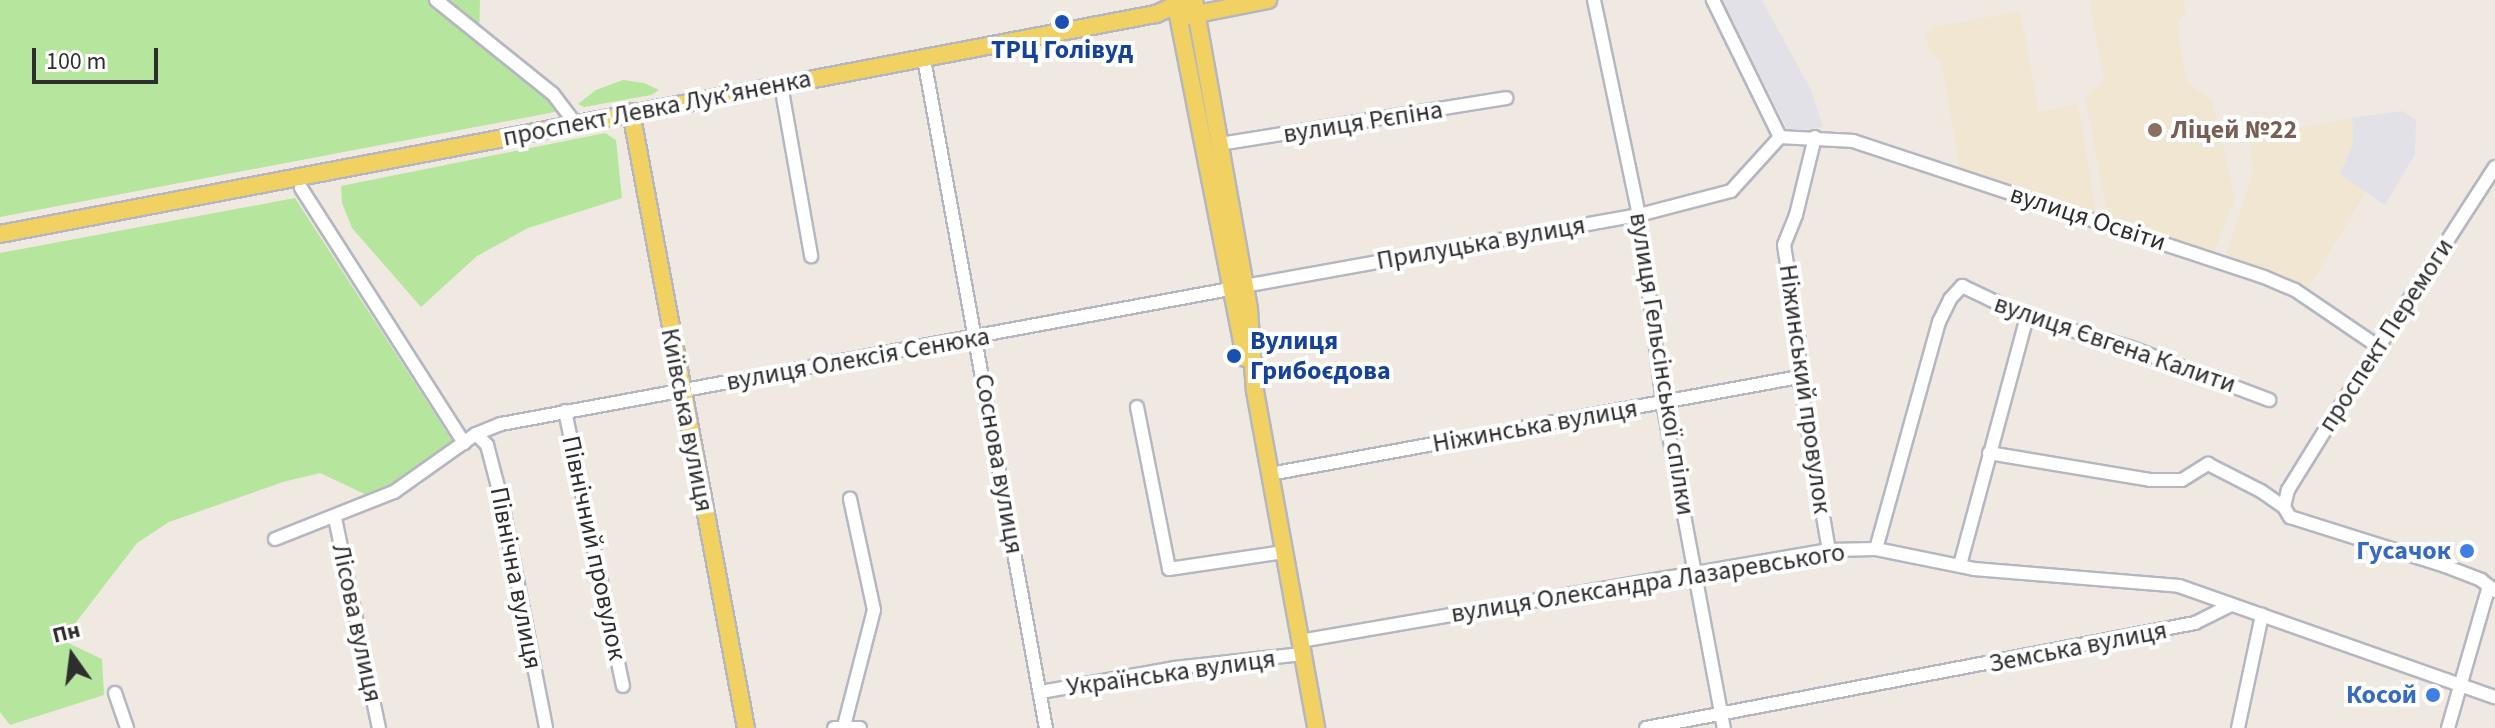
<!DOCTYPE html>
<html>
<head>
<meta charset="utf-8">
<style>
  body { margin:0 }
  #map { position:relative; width:2495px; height:728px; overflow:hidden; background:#efe9e1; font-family:"Source Sans 3",sans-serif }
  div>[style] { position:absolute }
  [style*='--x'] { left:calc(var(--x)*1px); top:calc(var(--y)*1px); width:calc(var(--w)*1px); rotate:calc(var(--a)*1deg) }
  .industrial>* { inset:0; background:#e3e1e8 }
  .education>* { inset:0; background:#f0e6d1 }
  .green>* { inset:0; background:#b6e59e }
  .roads { filter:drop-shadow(2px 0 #b4b7c1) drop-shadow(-2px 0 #b4b7c1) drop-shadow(0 2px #b4b7c1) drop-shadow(0 -2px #b4b7c1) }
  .minor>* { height:12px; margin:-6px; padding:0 6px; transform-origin:6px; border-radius:6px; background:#fff }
  .major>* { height:16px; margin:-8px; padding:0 8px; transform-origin:8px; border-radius:8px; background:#f2d163 }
  .dots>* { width:22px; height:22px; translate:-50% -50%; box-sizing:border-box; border:4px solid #fff; border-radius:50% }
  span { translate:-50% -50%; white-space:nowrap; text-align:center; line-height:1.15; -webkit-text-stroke:8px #fff; paint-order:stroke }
  .transit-label { font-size:26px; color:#164399; font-weight:700 }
  .left { translate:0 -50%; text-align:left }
  .street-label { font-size:26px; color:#2e2e2e }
  .education-label { font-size:26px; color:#785e54; font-weight:700 }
  .shop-label { font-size:26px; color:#366cbe; font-weight:700 }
  .right { translate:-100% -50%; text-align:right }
  .north { position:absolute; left:32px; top:616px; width:80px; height:80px; -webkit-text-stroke:6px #fff; paint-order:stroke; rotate:346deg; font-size:22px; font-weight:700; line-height:32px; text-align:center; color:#2e2e2e }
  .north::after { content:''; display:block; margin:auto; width:28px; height:36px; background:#2e2e2e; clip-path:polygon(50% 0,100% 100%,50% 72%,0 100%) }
  .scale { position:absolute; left:32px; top:48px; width:126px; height:36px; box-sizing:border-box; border:4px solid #2e2e2e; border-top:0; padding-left:10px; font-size:24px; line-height:28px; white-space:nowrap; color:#2e2e2e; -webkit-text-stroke:6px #fff; paint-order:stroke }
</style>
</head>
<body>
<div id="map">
  <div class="industrial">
    <div style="clip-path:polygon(1721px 0,1762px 0,1811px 90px,1823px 127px,1789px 132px)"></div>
    <div style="clip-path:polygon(2402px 111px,2416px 120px,2415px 154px,2385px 205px,2339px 174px,2353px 145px,2352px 118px)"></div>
  </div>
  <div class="education">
    <div style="clip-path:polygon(2089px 0,2184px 0,2186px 13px,2177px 22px,2186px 80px,2213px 103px,2235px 198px,2213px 254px,2108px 219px,2085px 98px,2104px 79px)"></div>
    <div style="clip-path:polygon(2020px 11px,2039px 112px,2078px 104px,2097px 216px,1960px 171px,1942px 64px,1929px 50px,1926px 34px,1934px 27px)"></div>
    <div style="clip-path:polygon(2352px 118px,2353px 144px,2339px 173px,2366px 192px,2307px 290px,2226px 256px,2253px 172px,2249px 138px)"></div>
  </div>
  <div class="green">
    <div style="clip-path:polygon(0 0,480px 0,479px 41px,558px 102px,555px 112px,0 217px)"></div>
    <div style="clip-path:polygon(623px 80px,644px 83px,659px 90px,651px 95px,584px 107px,578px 104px,596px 90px)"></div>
    <div style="clip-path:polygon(605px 133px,616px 140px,622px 198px,528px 228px,477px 256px,421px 307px,352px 228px,342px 203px,341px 186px)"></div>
    <div style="clip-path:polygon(295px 198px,453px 442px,371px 497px,320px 473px,283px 482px,169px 522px,137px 543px,77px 621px,66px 642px,102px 659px,104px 695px,10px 725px,0 712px,0 253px)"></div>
  </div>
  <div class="roads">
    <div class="minor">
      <div style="--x:436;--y:0;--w:150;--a:38.8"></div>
      <div style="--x:553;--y:94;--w:35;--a:53"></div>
      <div style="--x:1594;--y:0;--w:220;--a:78.2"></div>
      <div style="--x:1639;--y:215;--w:190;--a:82.7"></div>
      <div style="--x:1663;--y:403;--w:331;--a:79.4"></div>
      <div style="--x:924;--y:59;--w:680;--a:79.67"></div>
      <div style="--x:781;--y:85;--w:174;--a:80"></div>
      <div style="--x:1780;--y:137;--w:73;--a:3.1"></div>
      <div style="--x:1853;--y:141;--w:433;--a:18.3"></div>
      <div style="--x:2264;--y:277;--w:34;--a:23"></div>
      <div style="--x:2295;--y:290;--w:102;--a:34.2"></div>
      <div style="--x:1815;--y:137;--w:80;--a:103.7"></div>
      <div style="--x:1796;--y:215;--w:32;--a:112"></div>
      <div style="--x:1784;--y:245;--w:97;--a:81.1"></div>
      <div style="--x:1799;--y:341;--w:36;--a:90"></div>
      <div style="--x:1799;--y:377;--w:176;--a:80.2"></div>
      <div style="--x:1220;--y:144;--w:290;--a:-9.1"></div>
      <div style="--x:301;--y:188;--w:303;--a:57.4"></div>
      <div style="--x:1244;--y:286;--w:401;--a:-10.2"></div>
      <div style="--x:1639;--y:215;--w:95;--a:-14.6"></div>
      <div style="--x:1731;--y:191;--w:73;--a:-47.8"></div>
      <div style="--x:1780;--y:137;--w:153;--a:-116.1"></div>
      <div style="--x:1137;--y:407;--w:165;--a:78.8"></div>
      <div style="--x:1169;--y:569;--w:116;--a:-8.4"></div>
      <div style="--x:565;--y:411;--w:281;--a:78.1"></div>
      <div style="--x:476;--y:434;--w:16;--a:45"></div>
      <div style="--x:487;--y:445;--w:55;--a:75.2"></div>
      <div style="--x:501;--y:498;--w:234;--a:78.9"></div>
      <div style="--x:1989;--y:453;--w:163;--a:9.5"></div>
      <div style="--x:2150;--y:480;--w:32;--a:0"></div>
      <div style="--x:2182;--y:480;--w:31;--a:-32"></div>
      <div style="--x:2208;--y:464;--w:59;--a:27"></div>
      <div style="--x:2261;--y:491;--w:28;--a:35"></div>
      <div style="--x:2284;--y:507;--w:12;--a:59"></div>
      <div style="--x:2290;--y:517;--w:163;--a:17.5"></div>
      <div style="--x:2445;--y:566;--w:39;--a:21"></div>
      <div style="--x:2481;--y:580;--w:18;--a:38"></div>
      <div style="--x:1270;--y:474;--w:538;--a:-10.39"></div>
      <div style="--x:2284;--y:507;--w:17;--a:-77"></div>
      <div style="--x:2288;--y:490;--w:84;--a:-58.2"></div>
      <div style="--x:2332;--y:419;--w:300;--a:-57.1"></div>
      <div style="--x:335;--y:518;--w:215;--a:78.2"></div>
      <div style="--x:275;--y:539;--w:128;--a:-21.6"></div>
      <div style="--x:394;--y:492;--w:100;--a:-35.3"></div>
      <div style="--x:476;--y:434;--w:27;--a:-22"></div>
      <div style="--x:501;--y:424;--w:741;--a:-10.49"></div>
      <div style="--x:1876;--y:549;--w:236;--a:-74.5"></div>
      <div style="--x:1939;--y:322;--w:25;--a:-64"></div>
      <div style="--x:1950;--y:299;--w:18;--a:-47"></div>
      <div style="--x:1962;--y:286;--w:72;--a:25.5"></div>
      <div style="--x:2027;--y:317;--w:106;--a:16.4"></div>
      <div style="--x:2129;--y:347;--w:150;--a:20.7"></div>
      <div style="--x:1960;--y:565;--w:257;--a:-74.9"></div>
      <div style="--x:1300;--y:641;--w:537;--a:-9.76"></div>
      <div style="--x:1829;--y:550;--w:47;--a:-1.2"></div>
      <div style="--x:1876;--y:549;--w:100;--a:11.5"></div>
      <div style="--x:1974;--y:569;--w:206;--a:4.7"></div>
      <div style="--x:2179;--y:586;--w:335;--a:19.4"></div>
      <div style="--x:1041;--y:692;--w:135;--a:-10.2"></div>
      <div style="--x:1174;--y:668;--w:129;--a:-6.2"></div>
      <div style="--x:115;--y:693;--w:37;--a:71"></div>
      <div style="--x:844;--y:726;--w:120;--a:-75.5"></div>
      <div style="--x:874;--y:610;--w:114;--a:-102.2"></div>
      <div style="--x:834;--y:728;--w:26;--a:0"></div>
      <div style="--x:1646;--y:728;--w:559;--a:-10.83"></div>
      <div style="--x:2195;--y:623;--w:40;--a:-26.6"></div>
      <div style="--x:2238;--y:728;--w:116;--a:-78"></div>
      <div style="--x:2448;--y:728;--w:145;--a:-73.9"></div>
    </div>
    <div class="major">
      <div style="--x:1175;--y:0;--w:365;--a:78.9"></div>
      <div style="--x:1194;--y:0;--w:315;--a:79.9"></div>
      <div style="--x:1249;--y:310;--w:81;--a:85.8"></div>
      <div style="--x:1255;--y:391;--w:342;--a:79.7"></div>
      <div style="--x:1187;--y:16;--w:83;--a:-11.2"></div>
      <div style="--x:631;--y:112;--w:627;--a:79.43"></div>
      <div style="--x:0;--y:234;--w:1177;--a:-10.78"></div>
      <div style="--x:1156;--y:14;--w:33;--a:-25"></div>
    </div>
  </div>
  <div class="dots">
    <div style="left:1062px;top:22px;background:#1a4fb4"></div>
    <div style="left:2155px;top:130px;background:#8d6e63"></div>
    <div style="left:1234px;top:356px;background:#1a4fb4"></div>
    <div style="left:2467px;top:551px;background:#3f7fe0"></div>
    <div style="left:2433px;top:695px;background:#3f7fe0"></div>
  </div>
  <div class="transit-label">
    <span style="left:1062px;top:50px">ТРЦ Голівуд</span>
    <span class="left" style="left:1250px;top:356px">Вулиця<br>Грибоєдова</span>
  </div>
  <div class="street-label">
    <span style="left:657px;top:108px;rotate:-11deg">проспект Левка Лукʼяненка</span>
    <span style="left:1363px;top:122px;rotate:-9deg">вулиця Рєпіна</span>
    <span style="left:2088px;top:218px;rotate:18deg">вулиця Освіти</span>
    <span style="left:1481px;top:243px;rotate:-10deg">Прилуцька вулиця</span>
    <span style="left:2386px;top:335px;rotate:-57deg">проспект Перемоги</span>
    <span style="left:2115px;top:344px;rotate:19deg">вулиця Євгена Калити</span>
    <span style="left:858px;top:359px;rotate:-10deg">вулиця Олексія Сенюка</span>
    <span style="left:1662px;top:364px;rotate:81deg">вулиця Гельсінської спілки</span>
    <span style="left:1805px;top:389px;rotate:82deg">Ніжинський провулок</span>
    <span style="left:687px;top:420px;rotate:79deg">Київська вулиця</span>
    <span style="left:1535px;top:426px;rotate:-10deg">Ніжинська вулиця</span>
    <span style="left:999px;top:464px;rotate:80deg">Соснова вулиця</span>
    <span style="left:594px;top:548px;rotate:78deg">Північний провулок</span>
    <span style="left:516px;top:578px;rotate:79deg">Північна вулиця</span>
    <span style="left:1648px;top:583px;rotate:-9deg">вулиця Олександра Лазаревського</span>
    <span style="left:357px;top:623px;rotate:78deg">Лісова вулиця</span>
    <span style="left:2078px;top:647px;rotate:-11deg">Земська вулиця</span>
    <span style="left:1171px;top:673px;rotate:-8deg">Українська вулиця</span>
  </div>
  <div class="education-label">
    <span class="left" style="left:2171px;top:130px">Ліцей №22</span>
  </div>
  <div class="shop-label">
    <span class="right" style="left:2451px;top:551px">Гусачок</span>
    <span class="right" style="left:2417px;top:695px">Косой</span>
  </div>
  <div class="north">Пн</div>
  <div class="scale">100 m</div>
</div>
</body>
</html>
